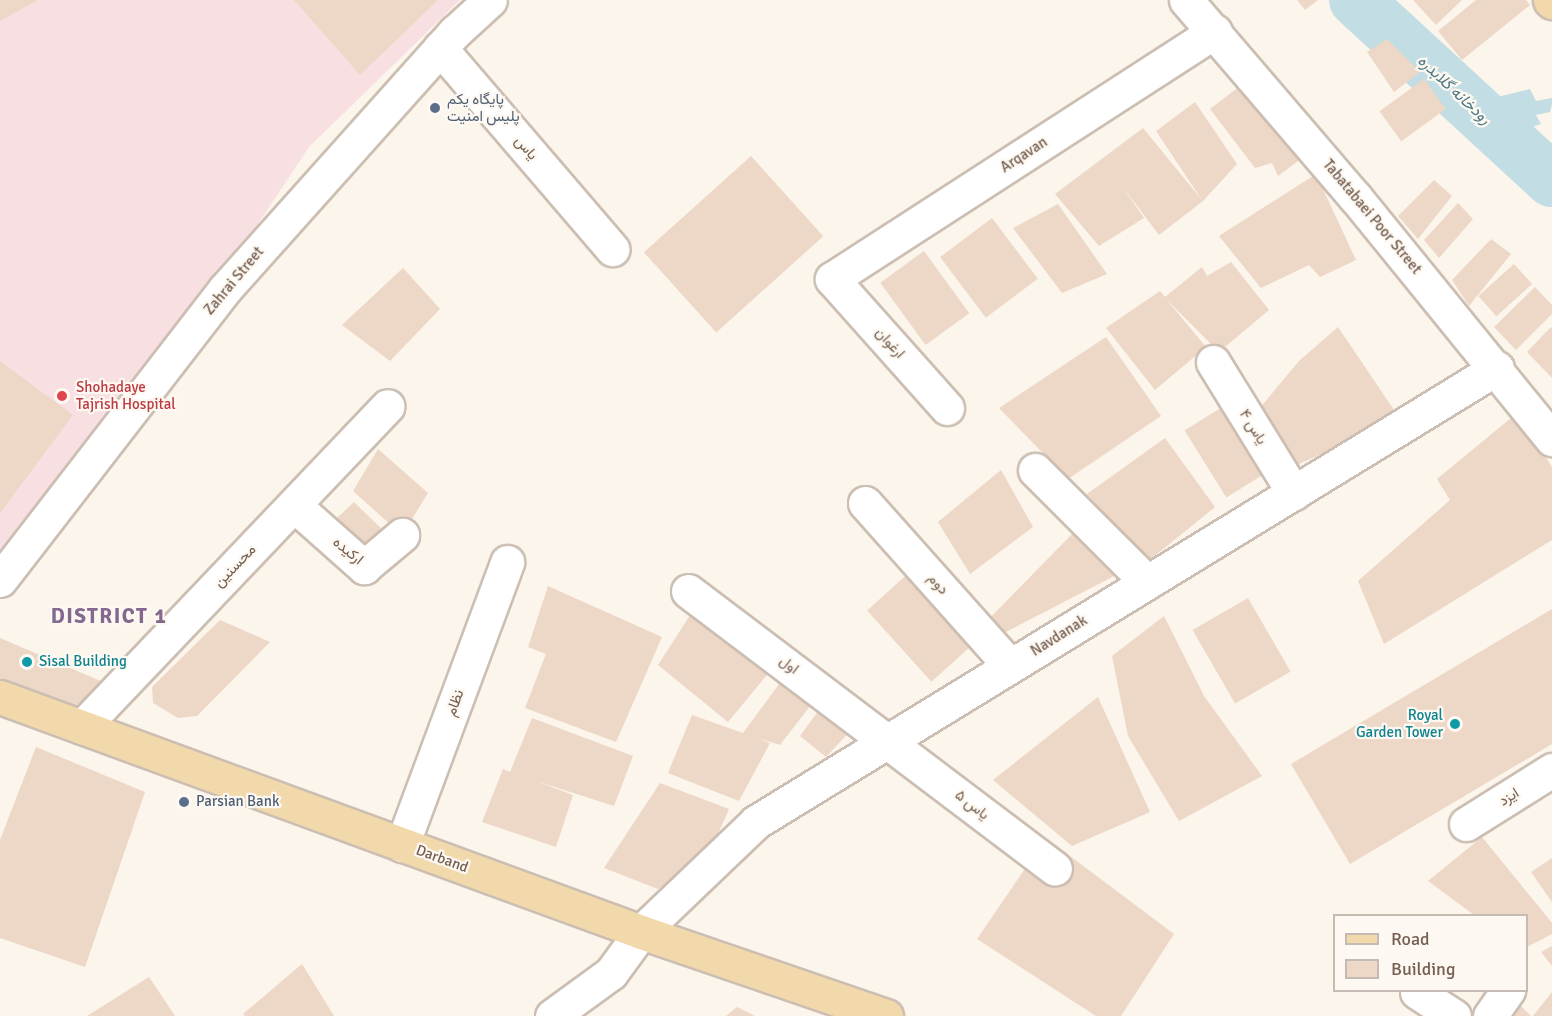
<!DOCTYPE html>
<html>
<head>
<meta charset="utf-8">
<style>
  body { margin:0 }
  #map { position:relative; width:1552px; height:1016px; overflow:hidden; background:#fbf5ec; font-family:Signika,Vazirmatn,sans-serif }
  div>[style] { position:absolute }
  [style*='--x'] { left:calc(var(--x)*1px); top:calc(var(--y)*1px); width:calc(var(--w)*1px); rotate:calc(var(--a)*1deg) }
  .medical>* { inset:0; background:#f8e0e2 }
  .water>* { inset:0; background:#c2dde3 }
  .river>* { height:54px; margin:-27px; padding:0 27px; transform-origin:27px; border-radius:27px; background:#c2dde3 }
  .building>* { inset:0; background:#edd7c6; transform-origin:0 0 }
  .roads { filter:drop-shadow(2px 0 #ccbeb2) drop-shadow(-2px 0 #ccbeb2) drop-shadow(0 2px #ccbeb2) drop-shadow(0 -2px #ccbeb2) }
  .minor>* { height:33px; margin:-16.5px; padding:0 16.5px; transform-origin:16.5px; border-radius:16.5px; background:#fff }
  .major>* { height:33px; margin:-16.5px; padding:0 16.5px; transform-origin:16.5px; border-radius:16.5px; background:#f2d9ac }
  .dots>* { width:16px; height:16px; translate:-50% -50%; box-sizing:border-box; border:3px solid #fdf9f2; border-radius:50% }
  span { translate:-50% -50%; white-space:nowrap; text-align:center; line-height:1.15; -webkit-text-stroke:4.5px #fdf9f2; paint-order:stroke }
  .service-label { font-size:15px; color:#4e5e75 }
  .left { translate:0 -50%; text-align:left }
  .street-label { font-size:15px; color:#745e51 }
  .health-label { font-size:15px; color:#be3a42 }
  .culture-label { font-size:15px; color:#0d838f }
  .right { translate:-100% -50%; text-align:right }
  .water-label { font-size:16px; color:#4c7a85; font-style:italic }
  .district-label { font-size:21px; color:#83698f; font-weight:700; letter-spacing:1.5px }
  .legend { position:absolute; left:1333px; top:914px; width:195px; height:78px; box-sizing:border-box; background:#fdf9f2; border:2px solid #c6bbb2; margin:0; padding:8px 10px; list-style:none; font-size:18px; color:#745e51 }
  .legend li { display:flex; align-items:center; gap:12px; height:30px }
  .legend b { width:30px; border:2px solid #c6bbb2 }
</style>
</head>
<body>
<div id="map">
  <div class="medical">
    <div style="clip-path:polygon(0 0,460px 0,309px 147px,246px 242px,0 551px)"></div>
  </div>
  <div class="water">
    <div style="clip-path:polygon(1530px 89px,1536px 101px,1552px 98px,1552px 104px,1550px 112px,1536px 115px,1541px 124px,1523px 130px,1493px 98px)"></div>
  </div>
  <div class="river">
    <div style="--x:1356;--y:0;--w:266;--a:42.6"></div>
  </div>
  <div class="building">
    <div style="clip-path:polygon(0 0,38px 0,0 21px)"></div>
    <div style="clip-path:polygon(294px 0,438px 0,360px 75px)"></div>
    <div style="clip-path:polygon(1297px 0,1318px 0,1305px 10px)"></div>
    <div style="clip-path:polygon(1413px 0,1462px 0,1436px 25px)"></div>
    <div style="clip-path:polygon(1476px 0,1526px 0,1530px 5px,1462px 60px,1438px 31px)"></div>
    <div style="clip-path:polygon(1387px 39px,1420px 72px,1394px 92px,1367px 52px)"></div>
    <div style="left:1424px;top:79px;width:37px;height:55px;rotate:54deg"></div>
    <div style="clip-path:polygon(1244px 83px,1306px 155px,1278px 176px,1272px 163px,1255px 168px,1210px 109px)"></div>
    <div style="clip-path:polygon(1195px 102px,1237px 164px,1203px 201px,1159px 235px,1122px 186px,1144px 218px,1099px 246px,1055px 194px,1143px 128px,1202px 200px,1156px 131px)"></div>
    <div style="left:751px;top:156px;width:108px;height:144px;rotate:48deg"></div>
    <div style="clip-path:polygon(1316px 174px,1356px 260px,1320px 277px,1309px 265px,1261px 288px,1219px 236px)"></div>
    <div style="clip-path:polygon(1434px 180px,1452px 196px,1418px 239px,1398px 216px)"></div>
    <div style="clip-path:polygon(1458px 203px,1473px 219px,1439px 258px,1424px 240px)"></div>
    <div style="clip-path:polygon(1058px 204px,1107px 274px,1062px 293px,1013px 228px)"></div>
    <div style="left:992px;top:218px;width:76px;height:65px;rotate:53deg"></div>
    <div style="clip-path:polygon(1491px 239px,1511px 254px,1469px 306px,1452px 280px)"></div>
    <div style="left:924px;top:251px;width:77px;height:54px;rotate:54deg"></div>
    <div style="clip-path:polygon(1231px 262px,1269px 310px,1219px 352px,1167px 300px,1206px 347px,1155px 390px,1106px 328px,1160px 291px,1165px 297px,1202px 267px,1207px 276px)"></div>
    <div style="left:1514px;top:264px;width:27px;height:48px;rotate:48deg"></div>
    <div style="clip-path:polygon(403px 268px,440px 309px,390px 361px,342px 325px)"></div>
    <div style="clip-path:polygon(1535px 287px,1552px 305px,1552px 314px,1516px 350px,1494px 327px)"></div>
    <div style="clip-path:polygon(1338px 327px,1394px 410px,1357px 439px,1287px 469px,1249px 421px,1299px 361px)"></div>
    <div style="clip-path:polygon(1551px 327px,1552px 328px,1552px 378px,1527px 352px)"></div>
    <div style="clip-path:polygon(1106px 337px,1161px 416px,1068px 479px,999px 408px)"></div>
    <div style="clip-path:polygon(0 361px,73px 415px,0 513px)"></div>
    <div style="left:1227px;top:404px;width:79px;height:50px;rotate:58deg"></div>
    <div style="clip-path:polygon(1517px 413px,1552px 467px,1552px 540px,1384px 644px,1358px 581px,1450px 500px,1437px 479px)"></div>
    <div style="clip-path:polygon(1165px 438px,1215px 507px,1147px 562px,1087px 494px)"></div>
    <div style="clip-path:polygon(378px 449px,428px 493px,402px 535px,353px 491px)"></div>
    <div style="clip-path:polygon(1001px 470px,1033px 527px,970px 574px,938px 522px)"></div>
    <div style="clip-path:polygon(354px 502px,393px 540px,372px 566px,334px 521px)"></div>
    <div style="clip-path:polygon(1077px 529px,1116px 575px,1002px 634px,987px 621px)"></div>
    <div style="left:911px;top:571px;width:96px;height:59px;rotate:48deg"></div>
    <div style="clip-path:polygon(548px 586px,662px 637px,616px 742px,525px 708px,546px 654px,528px 647px)"></div>
    <div style="left:1248px;top:598px;width:85px;height:64px;rotate:60deg"></div>
    <div style="clip-path:polygon(694px 609px,776px 664px,728px 722px,658px 665px)"></div>
    <div style="clip-path:polygon(1552px 609px,1552px 744px,1350px 864px,1291px 764px)"></div>
    <div style="clip-path:polygon(1164px 616px,1204px 696px,1262px 776px,1179px 821px,1128px 736px,1112px 656px)"></div>
    <div style="clip-path:polygon(220px 620px,270px 642px,197px 716px,178px 718px,153px 703px,152px 687px)"></div>
    <div style="clip-path:polygon(0 638px,110px 685px,79px 716px,0 686px)"></div>
    <div style="clip-path:polygon(782px 680px,814px 701px,780px 745px,758px 738px,770px 743px,739px 801px,668px 773px,692px 715px,743px 733px)"></div>
    <div style="clip-path:polygon(1098px 697px,1150px 812px,1072px 846px,993px 780px)"></div>
    <div style="clip-path:polygon(822px 706px,854px 727px,826px 757px,800px 736px)"></div>
    <div style="clip-path:polygon(532px 718px,633px 756px,614px 806px,536px 781px,573px 795px,556px 847px,482px 822px,503px 769px,510px 772px)"></div>
    <div style="clip-path:polygon(36px 747px,145px 792px,85px 967px,0 938px,0 840px)"></div>
    <div style="clip-path:polygon(660px 783px,729px 809px,709px 854px,658px 889px,604px 868px)"></div>
    <div style="clip-path:polygon(1482px 837px,1552px 923px,1552px 934px,1527px 947px,1527px 915px,1474px 915px,1428px 881px)"></div>
    <div style="clip-path:polygon(1046px 838px,1174px 934px,1121px 1016px,1096px 1016px,977px 939px)"></div>
    <div style="clip-path:polygon(1552px 858px,1552px 902px,1531px 872px)"></div>
    <div style="clip-path:polygon(1552px 946px,1552px 966px,1541px 952px)"></div>
    <div style="clip-path:polygon(302px 964px,334px 1016px,245px 1016px,243px 1014px)"></div>
    <div style="clip-path:polygon(149px 977px,175px 1016px,87px 1016px)"></div>
    <div style="clip-path:polygon(1552px 992px,1552px 1016px,1533px 1016px)"></div>
    <div style="clip-path:polygon(1520px 1005px,1531px 1016px,1512px 1016px)"></div>
    <div style="clip-path:polygon(737px 1007px,755px 1016px,726px 1016px)"></div>
  </div>
  <div class="roads">
    <div class="minor">
      <div style="--x:1186;--y:0;--w:260;--a:49.4"></div>
      <div style="--x:1355;--y:197;--w:312;--a:50.9"></div>
      <div style="--x:440;--y:48;--w:265;--a:49.4"></div>
      <div style="--x:1213;--y:362;--w:154;--a:58.3"></div>
      <div style="--x:947;--y:408;--w:173;--a:-131.7"></div>
      <div style="--x:832;--y:279;--w:456;--a:-32.9"></div>
      <div style="--x:1035;--y:470;--w:158;--a:45"></div>
      <div style="--x:865;--y:503;--w:218;--a:48.3"></div>
      <div style="--x:294;--y:505;--w:94;--a:41.5"></div>
      <div style="--x:364;--y:567;--w:50;--a:-40.1"></div>
      <div style="--x:0;--y:580;--w:368;--a:-52.3"></div>
      <div style="--x:225;--y:289;--w:345;--a:-48.2"></div>
      <div style="--x:455;--y:32;--w:47;--a:-42.4"></div>
      <div style="--x:688;--y:591;--w:460;--a:37.1"></div>
      <div style="--x:82;--y:727;--w:443;--a:-46.4"></div>
      <div style="--x:1466;--y:824;--w:102;--a:-32.1"></div>
      <div style="--x:402;--y:845;--w:302;--a:-69.6"></div>
      <div style="--x:1417;--y:992;--w:44;--a:33"></div>
      <div style="--x:552;--y:1016;--w:73;--a:-36.1"></div>
      <div style="--x:611;--y:973;--w:51;--a:-53.8"></div>
      <div style="--x:641;--y:932;--w:159;--a:-43.7"></div>
      <div style="--x:756;--y:822;--w:869;--a:-31.5"></div>
      <div style="--x:1490;--y:1016;--w:32;--a:-55"></div>
    </div>
    <div class="major">
      <div style="--x:1550;--y:0;--w:3;--a:45"></div>
      <div style="--x:0;--y:697;--w:683;--a:20.13"></div>
      <div style="--x:641;--y:932;--w:259;--a:18.9"></div>
    </div>
  </div>
  <div class="dots">
    <div style="left:435px;top:108px;background:#5c6f8a"></div>
    <div style="left:62px;top:396px;background:#e0444e"></div>
    <div style="left:27px;top:662px;background:#0f9aa8"></div>
    <div style="left:1455px;top:724px;background:#0f9aa8"></div>
    <div style="left:184px;top:802px;background:#5c6f8a"></div>
  </div>
  <div class="service-label">
    <span class="left" style="left:447px;top:108px">پایگاه یکم<br>پلیس امنیت</span>
    <span class="left" style="left:196px;top:802px">Parsian Bank</span>
  </div>
  <div class="street-label">
    <span style="left:526px;top:148px;rotate:49deg">یاس</span>
    <span style="left:1024px;top:155px;rotate:-33deg">Arqavan</span>
    <span style="left:1372px;top:217px;rotate:50deg">Tabatabaei Poor Street</span>
    <span style="left:234px;top:281px;rotate:-50deg">Zahrai Street</span>
    <span style="left:890px;top:343px;rotate:48deg">ارغوان</span>
    <span style="left:1253px;top:427px;rotate:58deg">یاس ۴</span>
    <span style="left:348px;top:551px;rotate:39deg">ارکیده</span>
    <span style="left:235px;top:566px;rotate:-46deg">محسنین</span>
    <span style="left:938px;top:584px;rotate:48deg">دوم</span>
    <span style="left:1059px;top:636px;rotate:-32deg">Navdanak</span>
    <span style="left:789px;top:665px;rotate:37deg">اول</span>
    <span style="left:455px;top:703px;rotate:-70deg">نظام</span>
    <span style="left:1509px;top:797px;rotate:-32deg">ایزد</span>
    <span style="left:972px;top:805px;rotate:38deg">یاس ۵</span>
    <span style="left:442px;top:859px;rotate:20deg">Darband</span>
  </div>
  <div class="health-label">
    <span class="left" style="left:76px;top:396px">Shohadaye<br>Tajrish Hospital</span>
  </div>
  <div class="culture-label">
    <span class="left" style="left:39px;top:662px">Sisal Building</span>
    <span class="right" style="left:1443px;top:724px">Royal<br>Garden Tower</span>
  </div>
  <div class="water-label">
    <span style="left:1454px;top:90px;rotate:43deg">رودخانه گلابدره</span>
  </div>
  <div class="district-label">
    <span style="left:109px;top:616px">DISTRICT 1</span>
  </div>
  <ul class="legend">
  <li><b style="height:8px;background:#f2d9ac"></b>Road</li>
  <li><b style="height:16px;background:#edd7c6"></b>Building</li>
  </ul>
</div>
</body>
</html>
